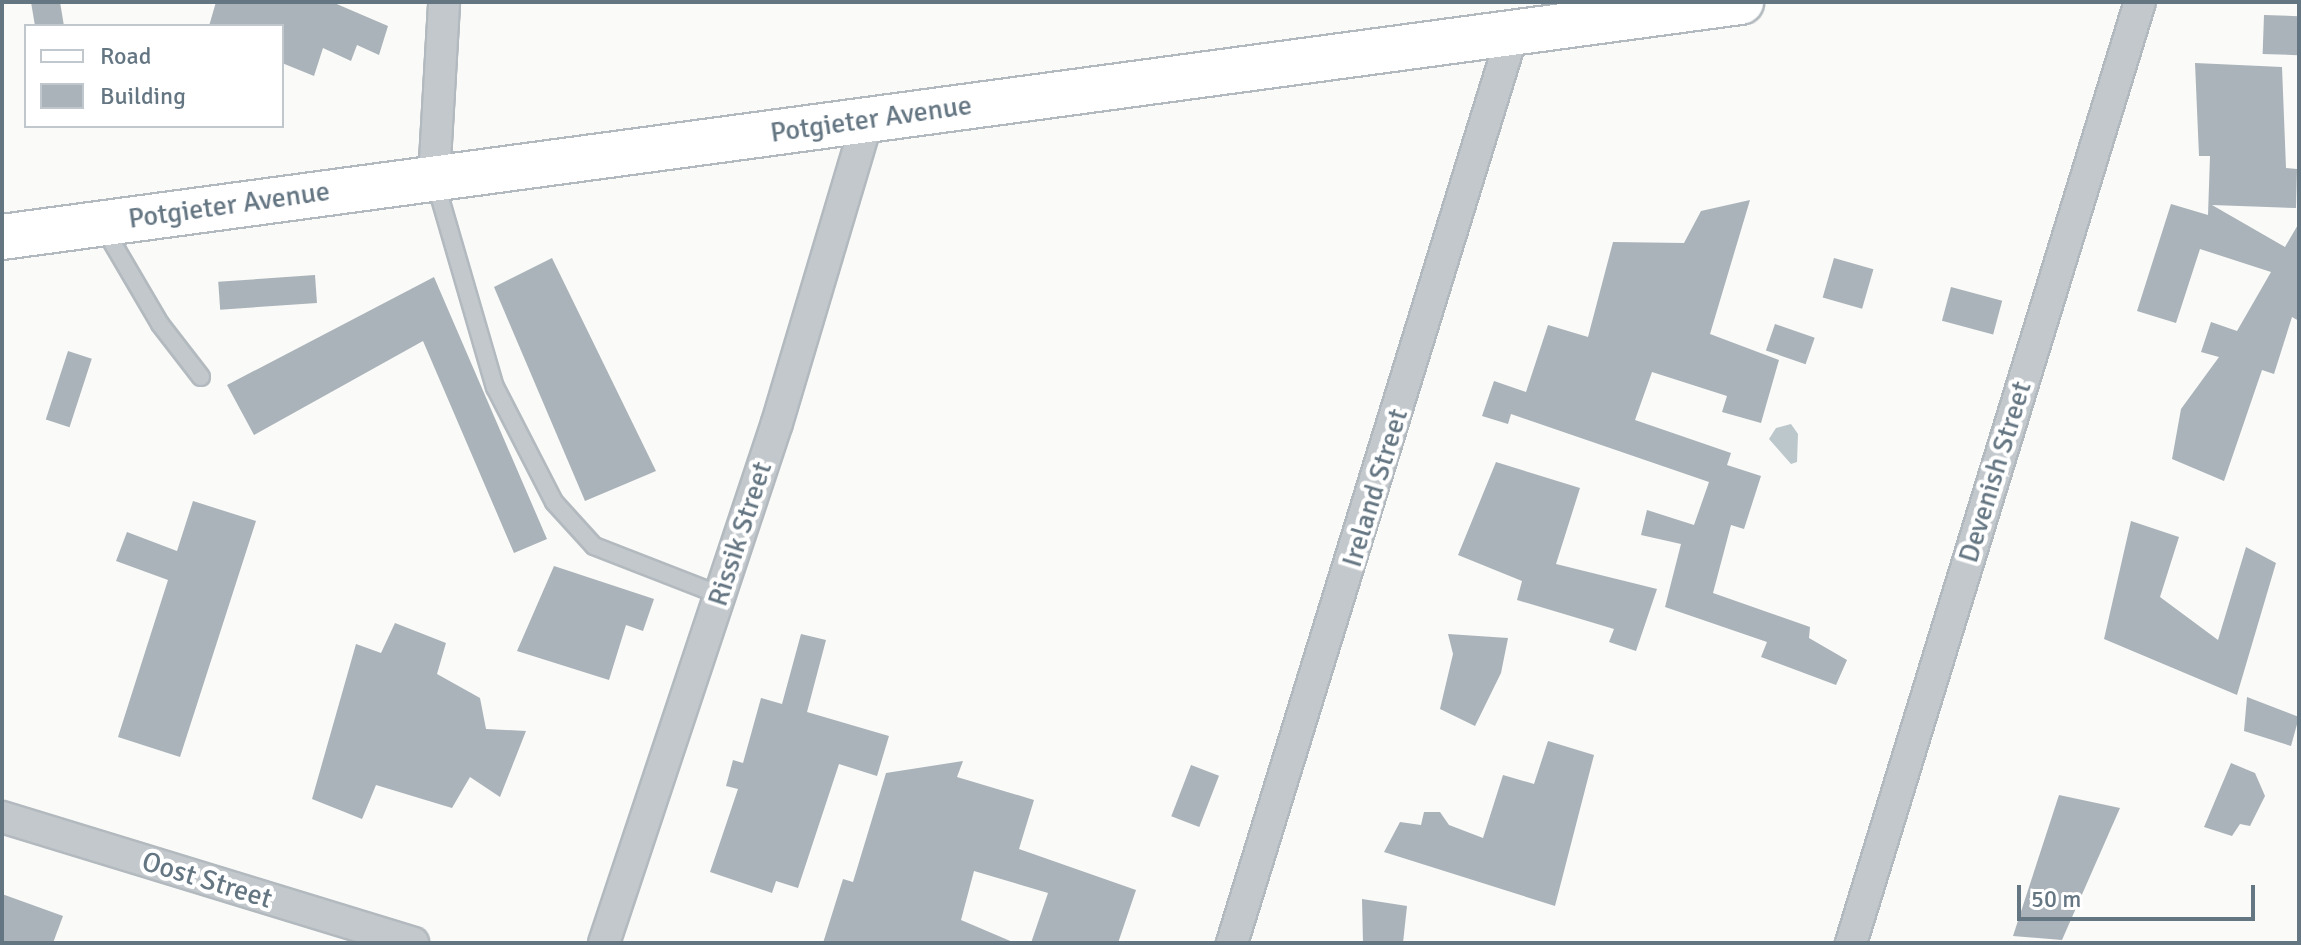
<!DOCTYPE html>
<html>
<head>
<meta charset="utf-8">
<style>
  body { margin:0 }
  #map { position:relative; width:2301px; height:945px; overflow:hidden; background:#fafaf8; font-family:Signika,sans-serif }
  div>[style] { position:absolute }
  [style*='--x'] { left:calc(var(--x)*1px); top:calc(var(--y)*1px); width:calc(var(--w)*1px); rotate:calc(var(--a)*1deg) }
  .water>* { inset:0; background:#bbc7cb }
  .building>* { inset:0; background:#aab3b9; transform-origin:0 0 }
  .roads { filter:drop-shadow(2px 0 #b3babf) drop-shadow(-2px 0 #b3babf) drop-shadow(0 2px #b3babf) drop-shadow(0 -2px #b3babf) }
  .lane>* { height:16px; margin:-8px; padding:0 8px; transform-origin:8px; border-radius:8px; background:#c3c8cc }
  .street>* { height:30px; margin:-15px; padding:0 15px; transform-origin:15px; border-radius:15px; background:#c3c8cc }
  .secondary>* { height:44px; margin:-22px; padding:0 22px; transform-origin:22px; border-radius:22px; background:#fff }
  span { translate:-50% -50%; white-space:nowrap; text-align:center; line-height:1.15; -webkit-text-stroke:8px #fff; paint-order:stroke }
  .street-label { font-size:28px; color:#657683 }
  .frame { position:absolute; inset:0; border:4px solid #657683; pointer-events:none }
  .legend { position:absolute; left:24px; top:24px; width:260px; height:104px; box-sizing:border-box; background:#fff; border:2px solid #c1c8cd; margin:0; padding:10px 14px; list-style:none; font-size:24px; color:#657683 }
  .legend li { display:flex; align-items:center; gap:16px; height:40px }
  .legend b { width:40px; border:2px solid #c1c8cd }
  .scale { position:absolute; left:2017px; top:885px; width:238px; height:36px; box-sizing:border-box; border:4px solid #657683; border-top:0; padding-left:10px; font-size:24px; line-height:28px; white-space:nowrap; color:#657683; -webkit-text-stroke:6px #fff; paint-order:stroke }
</style>
</head>
<body>
<div id="map">
  <div class="water">
    <div style="clip-path:polygon(1791px 424px,1798px 434px,1797px 462px,1791px 464px,1769px 439px,1776px 428px)"></div>
  </div>
  <div class="building">
    <div style="clip-path:polygon(31px 2px,60px 2px,64px 26px,35px 26px)"></div>
    <div style="clip-path:polygon(216px 2px,332px 2px,388px 26px,379px 55px,357px 45px,351px 61px,323px 48px,314px 76px,282px 63px,282px 26px,209px 26px)"></div>
    <div style="left:2264px;top:15px;width:35px;height:39px;rotate:2deg"></div>
    <div style="clip-path:polygon(2195px 63px,2282px 67px,2286px 168px,2297px 169px,2296px 208px,2212px 205px,2285px 247px,2299px 223px,2299px 321px,2292px 317px,2274px 374px,2262px 370px,2224px 481px,2172px 459px,2181px 409px,2219px 357px,2201px 352px,2211px 322px,2237px 331px,2271px 272px,2200px 249px,2176px 323px,2137px 311px,2171px 204px,2208px 215px,2210px 156px,2199px 156px)"></div>
    <div style="clip-path:polygon(1750px 200px,1710px 334px,1779px 360px,1761px 423px,1722px 412px,1727px 396px,1652px 372px,1635px 420px,1731px 453px,1727px 465px,1761px 476px,1744px 529px,1731px 525px,1713px 593px,1810px 627px,1809px 638px,1847px 660px,1836px 685px,1761px 657px,1767px 642px,1665px 607px,1681px 544px,1641px 535px,1647px 510px,1694px 525px,1709px 482px,1511px 414px,1508px 424px,1482px 416px,1494px 381px,1526px 392px,1548px 325px,1588px 337px,1613px 242px,1684px 243px,1701px 211px)"></div>
    <div style="clip-path:polygon(552px 258px,656px 471px,585px 501px,494px 287px)"></div>
    <div style="left:1834px;top:258px;width:41px;height:41px;rotate:16deg"></div>
    <div style="left:315px;top:275px;width:28px;height:97px;rotate:86deg"></div>
    <div style="clip-path:polygon(434px 277px,547px 539px,514px 553px,423px 341px,254px 435px,227px 385px)"></div>
    <div style="left:1951px;top:287px;width:53px;height:35px;rotate:15deg"></div>
    <div style="left:1775px;top:324px;width:42px;height:28px;rotate:19deg"></div>
    <div style="left:68px;top:351px;width:25px;height:72px;rotate:18deg"></div>
    <div style="clip-path:polygon(1496px 462px,1580px 488px,1556px 564px,1657px 589px,1636px 651px,1609px 642px,1614px 629px,1517px 600px,1522px 581px,1458px 555px)"></div>
    <div style="clip-path:polygon(193px 501px,256px 521px,180px 757px,118px 737px,168px 580px,116px 561px,127px 532px,177px 551px)"></div>
    <div style="clip-path:polygon(2131px 521px,2179px 537px,2160px 597px,2218px 640px,2246px 547px,2276px 563px,2237px 695px,2104px 639px)"></div>
    <div style="clip-path:polygon(554px 566px,654px 599px,643px 631px,626px 625px,609px 680px,517px 651px)"></div>
    <div style="clip-path:polygon(395px 623px,446px 643px,437px 674px,480px 698px,486px 729px,526px 731px,500px 797px,470px 777px,452px 808px,376px 785px,362px 819px,312px 799px,356px 644px,381px 653px)"></div>
    <div style="clip-path:polygon(801px 634px,826px 640px,807px 712px,889px 736px,877px 776px,839px 764px,798px 888px,776px 881px,772px 893px,710px 872px,738px 789px,726px 786px,733px 760px,743px 763px,761px 698px,782px 704px)"></div>
    <div style="clip-path:polygon(1448px 634px,1508px 638px,1501px 673px,1475px 726px,1440px 709px,1453px 654px)"></div>
    <div style="clip-path:polygon(2247px 697px,2299px 717px,2291px 746px,2244px 731px)"></div>
    <div style="clip-path:polygon(1548px 741px,1594px 755px,1555px 906px,1384px 852px,1400px 822px,1421px 825px,1424px 812px,1440px 812px,1449px 825px,1483px 838px,1503px 775px,1534px 784px)"></div>
    <div style="clip-path:polygon(963px 761px,957px 777px,1034px 800px,1019px 849px,1136px 890px,1118px 943px,1031px 943px,1048px 893px,974px 871px,961px 920px,1015px 943px,823px 943px,843px 879px,853px 882px,886px 773px)"></div>
    <div style="clip-path:polygon(2231px 763px,2255px 773px,2265px 796px,2250px 826px,2240px 824px,2232px 836px,2204px 827px)"></div>
    <div style="left:1191px;top:765px;width:30px;height:55px;rotate:21deg"></div>
    <div style="clip-path:polygon(2059px 795px,2120px 808px,2062px 940px,2013px 936px)"></div>
    <div style="clip-path:polygon(2px 894px,63px 916px,53px 943px,2px 943px)"></div>
    <div style="clip-path:polygon(1362px 899px,1407px 906px,1403px 943px,1363px 943px)"></div>
  </div>
  <div class="roads">
    <div class="lane">
      <div style="--x:435;--y:181;--w:215;--a:73.8"></div>
      <div style="--x:495;--y:387;--w:129;--a:62.8"></div>
      <div style="--x:554;--y:502;--w:59;--a:47.7"></div>
      <div style="--x:594;--y:546;--w:135;--a:21.3"></div>
      <div style="--x:102;--y:225;--w:115;--a:59.6"></div>
      <div style="--x:160;--y:324;--w:67;--a:52.3"></div>
    </div>
    <div class="street">
      <div style="--x:434;--y:178;--w:176;--a:-86.7"></div>
      <div style="--x:2;--y:817;--w:430;--a:17"></div>
      <div style="--x:604;--y:943;--w:548;--a:-71.6"></div>
      <div style="--x:777;--y:423;--w:314;--a:-73.4"></div>
      <div style="--x:1232;--y:943;--w:953;--a:-72.86"></div>
      <div style="--x:1851;--y:943;--w:984;--a:-72.93"></div>
    </div>
    <div class="secondary">
      <div style="--x:2;--y:237;--w:1755;--a:-7.7"></div>
    </div>
  </div>
  <div class="street-label">
    <span style="left:871px;top:119px;rotate:-8deg">Potgieter Avenue</span>
    <span style="left:229px;top:205px;rotate:-8deg">Potgieter Avenue</span>
    <span style="left:1995px;top:472px;rotate:-73deg">Devenish Street</span>
    <span style="left:1375px;top:488px;rotate:-73deg">Ireland Street</span>
    <span style="left:740px;top:534px;rotate:-72deg">Rissik Street</span>
    <span style="left:207px;top:880px;rotate:17deg">Oost Street</span>
  </div>
  <div class="frame"></div>
  <ul class="legend">
  <li><b style="height:10px;background:#fff"></b>Road</li>
  <li><b style="height:22px;background:#aab3b9"></b>Building</li>
  </ul>
  <div class="scale">50 m</div>
</div>
</body>
</html>
